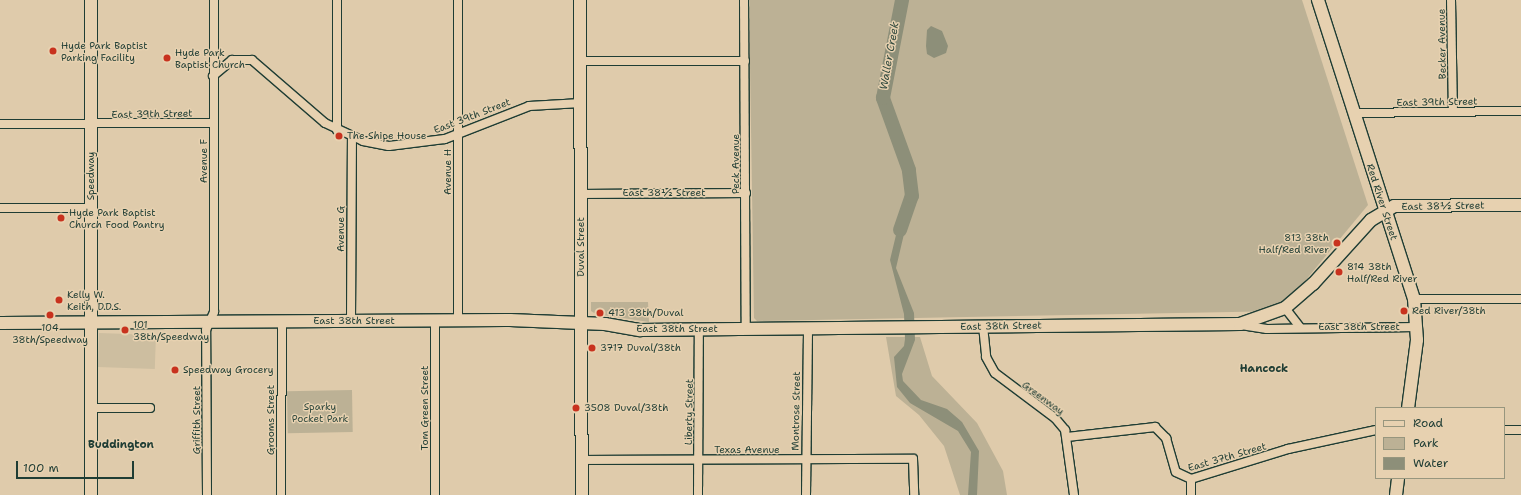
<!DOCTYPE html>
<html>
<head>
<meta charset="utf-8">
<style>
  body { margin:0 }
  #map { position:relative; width:1521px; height:495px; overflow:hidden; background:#dfcbab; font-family:"Shantell Sans",sans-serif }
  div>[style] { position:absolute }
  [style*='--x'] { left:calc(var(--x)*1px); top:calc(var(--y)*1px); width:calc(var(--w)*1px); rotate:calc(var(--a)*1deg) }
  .built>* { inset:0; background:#cdbea0; transform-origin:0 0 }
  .green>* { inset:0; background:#bcb195; transform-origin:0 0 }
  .water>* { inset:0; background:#8d8f79 }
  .river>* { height:14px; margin:-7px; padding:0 7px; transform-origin:7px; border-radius:7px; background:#8d8f79 }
  .roads { filter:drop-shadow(1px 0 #1f3d34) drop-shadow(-1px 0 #1f3d34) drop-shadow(0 1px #1f3d34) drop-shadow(0 -1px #1f3d34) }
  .street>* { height:8px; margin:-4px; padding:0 4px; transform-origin:4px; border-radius:4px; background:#e7d1b0 }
  .secondary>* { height:12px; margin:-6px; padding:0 6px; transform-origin:6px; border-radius:6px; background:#e7d1b0 }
  .dots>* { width:11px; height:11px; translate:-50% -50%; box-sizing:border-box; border:2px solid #e7d1b0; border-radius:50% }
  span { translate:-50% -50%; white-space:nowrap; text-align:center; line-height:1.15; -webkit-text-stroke:3px #e7d1b0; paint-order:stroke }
  .street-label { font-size:10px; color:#1f3d34 }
  .poi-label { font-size:10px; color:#1f3d34 }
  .left { translate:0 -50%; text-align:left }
  .right { translate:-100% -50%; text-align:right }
  .park-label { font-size:10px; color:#2f493e }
  .water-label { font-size:11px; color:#30493e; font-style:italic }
  .neighbourhood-label { font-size:11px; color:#1f3d34; font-weight:700 }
  .legend { position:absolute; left:1375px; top:407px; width:130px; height:72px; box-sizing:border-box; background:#e7d1b0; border:1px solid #97967e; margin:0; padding:5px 7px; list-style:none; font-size:12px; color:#1f3d34 }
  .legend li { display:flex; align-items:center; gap:8px; height:20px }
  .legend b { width:20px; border:1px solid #97967e }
  .scale { position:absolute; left:16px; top:461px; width:118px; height:18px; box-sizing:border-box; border:2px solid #1f3d34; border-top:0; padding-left:5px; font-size:12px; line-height:14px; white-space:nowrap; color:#1f3d34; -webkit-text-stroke:3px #e7d1b0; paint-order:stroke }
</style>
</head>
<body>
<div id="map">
  <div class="built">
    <div style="left:99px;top:333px;width:57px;height:34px;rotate:2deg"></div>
  </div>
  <div class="green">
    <div style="clip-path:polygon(749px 0,1302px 0,1368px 205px,1280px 311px,757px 321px,754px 318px)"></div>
    <div style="clip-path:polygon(591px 302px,648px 302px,649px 322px,596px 314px,591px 311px)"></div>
    <div style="clip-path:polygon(886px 337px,920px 337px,932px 376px,977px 423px,1003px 471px,1007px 495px,960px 495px,944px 446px,919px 415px,896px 396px)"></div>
    <div style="left:352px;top:390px;width:42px;height:65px;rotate:89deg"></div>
  </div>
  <div class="water">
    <div style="clip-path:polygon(931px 26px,942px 31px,948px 46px,946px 53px,934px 58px,927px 54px,926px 46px,927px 30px)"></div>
    <div style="clip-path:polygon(906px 163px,911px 169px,915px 191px,909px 211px,905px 205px,908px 193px)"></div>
    <div style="clip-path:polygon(902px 210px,908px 217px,896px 268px,914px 313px,915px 340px,902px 374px,903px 381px,921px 400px,947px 409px,962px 422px,979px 451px,977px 495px,968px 495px,971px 452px,958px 431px,910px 403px,897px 387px,894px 357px,904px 346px,905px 339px,904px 314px,890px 260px)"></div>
  </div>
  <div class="river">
    <div style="--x:900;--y:230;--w:36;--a:-71"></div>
    <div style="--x:912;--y:196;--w:26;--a:-97"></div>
    <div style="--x:909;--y:170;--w:77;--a:-109.9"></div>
    <div style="--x:883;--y:98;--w:100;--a:-79"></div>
  </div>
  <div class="roads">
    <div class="street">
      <div style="--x:458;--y:0;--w:320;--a:90"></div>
      <div style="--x:744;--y:0;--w:329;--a:89.7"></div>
      <div style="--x:1451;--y:0;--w:111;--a:89"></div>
      <div style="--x:581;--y:61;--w:164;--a:0"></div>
      <div style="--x:213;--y:76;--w:25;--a:-40"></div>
      <div style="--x:232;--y:60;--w:20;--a:0"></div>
      <div style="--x:252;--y:60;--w:96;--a:40.8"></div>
      <div style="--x:325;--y:123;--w:42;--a:25.3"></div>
      <div style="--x:363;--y:141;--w:26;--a:11"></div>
      <div style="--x:389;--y:146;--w:56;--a:-7.1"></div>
      <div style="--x:445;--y:139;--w:90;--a:-21.4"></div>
      <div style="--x:529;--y:106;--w:52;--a:-3.3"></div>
      <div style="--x:1353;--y:113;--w:168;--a:-0.7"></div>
      <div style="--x:0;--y:124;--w:214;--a:-0.3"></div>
      <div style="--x:337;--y:130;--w:130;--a:-90"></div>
      <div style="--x:581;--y:194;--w:165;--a:-0.3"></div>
      <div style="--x:0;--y:208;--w:91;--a:0"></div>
      <div style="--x:1414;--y:299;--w:107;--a:0"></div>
      <div style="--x:1285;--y:308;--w:24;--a:52"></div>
      <div style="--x:435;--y:320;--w:175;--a:90"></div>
      <div style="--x:351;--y:321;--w:184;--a:-89.7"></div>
      <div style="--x:1241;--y:325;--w:26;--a:9"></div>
      <div style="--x:1267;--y:329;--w:150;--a:-0.8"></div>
      <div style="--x:983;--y:326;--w:31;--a:84"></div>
      <div style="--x:986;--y:357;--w:18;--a:61"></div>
      <div style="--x:995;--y:373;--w:75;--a:36.9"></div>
      <div style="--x:1055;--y:418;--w:16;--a:50"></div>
      <div style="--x:1065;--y:430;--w:66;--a:82.1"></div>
      <div style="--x:91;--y:408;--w:59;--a:0"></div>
      <div style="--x:1504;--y:430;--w:17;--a:0"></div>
      <div style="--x:1067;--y:437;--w:89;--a:-6.5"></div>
      <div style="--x:1155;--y:427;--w:16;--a:45"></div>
      <div style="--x:1166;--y:438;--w:35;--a:74"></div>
      <div style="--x:1176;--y:472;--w:17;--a:25"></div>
      <div style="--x:1191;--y:479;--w:102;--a:-17.2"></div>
      <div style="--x:1288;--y:449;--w:90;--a:-12.2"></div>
      <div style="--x:581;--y:460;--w:332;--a:-0.2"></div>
      <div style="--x:913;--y:459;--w:36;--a:88"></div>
      <div style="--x:1191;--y:479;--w:16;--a:90"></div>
      <div style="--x:207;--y:495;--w:165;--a:-90.3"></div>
      <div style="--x:206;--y:330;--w:20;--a:-66"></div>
      <div style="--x:214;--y:312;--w:312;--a:-90"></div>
      <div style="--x:281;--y:495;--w:174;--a:-89.7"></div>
      <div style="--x:698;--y:495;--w:166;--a:-89.7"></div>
      <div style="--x:806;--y:495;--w:167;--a:-89.3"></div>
    </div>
    <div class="secondary">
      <div style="--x:91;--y:0;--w:495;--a:90"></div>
      <div style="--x:580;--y:0;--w:495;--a:89.8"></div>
      <div style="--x:1318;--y:0;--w:314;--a:72.2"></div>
      <div style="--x:1414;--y:299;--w:41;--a:85.8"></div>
      <div style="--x:1417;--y:340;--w:69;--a:97.5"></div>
      <div style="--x:0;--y:323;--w:510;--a:-0.34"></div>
      <div style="--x:510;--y:320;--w:95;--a:2.4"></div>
      <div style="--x:605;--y:324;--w:36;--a:10"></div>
      <div style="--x:640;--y:330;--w:600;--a:-0.57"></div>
      <div style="--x:1240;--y:324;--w:48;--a:-19.6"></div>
      <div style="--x:1285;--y:308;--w:37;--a:-41"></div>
      <div style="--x:1313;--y:284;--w:86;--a:-47.8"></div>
      <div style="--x:1371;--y:220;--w:27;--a:-31"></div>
      <div style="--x:1394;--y:206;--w:127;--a:-0.5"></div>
      <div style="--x:1396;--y:495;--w:17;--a:-83"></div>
    </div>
  </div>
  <div class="dots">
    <div style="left:53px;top:51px;background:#c8321e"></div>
    <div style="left:167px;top:58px;background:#c8321e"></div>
    <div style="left:339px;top:136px;background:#c8321e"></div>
    <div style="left:61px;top:218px;background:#c8321e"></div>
    <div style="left:1337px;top:243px;background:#c8321e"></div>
    <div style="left:1339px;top:272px;background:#c8321e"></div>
    <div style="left:59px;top:300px;background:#c8321e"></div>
    <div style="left:1404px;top:311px;background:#c8321e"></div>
    <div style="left:600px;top:313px;background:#c8321e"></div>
    <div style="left:50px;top:315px;background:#c8321e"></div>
    <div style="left:125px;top:330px;background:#c8321e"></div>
    <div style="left:592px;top:348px;background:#c8321e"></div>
    <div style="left:175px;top:370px;background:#c8321e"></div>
    <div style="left:576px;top:408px;background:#c8321e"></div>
  </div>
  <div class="street-label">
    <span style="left:1442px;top:44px;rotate:-91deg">Becker Avenue</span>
    <span style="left:1437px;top:102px;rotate:-1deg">East 39th Street</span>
    <span style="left:152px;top:114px;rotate:-1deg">East 39th Street</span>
    <span style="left:472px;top:116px;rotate:-21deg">East 39th Street</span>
    <span style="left:204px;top:161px;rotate:-90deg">Avenue F</span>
    <span style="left:736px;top:164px;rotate:-90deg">Peck Avenue</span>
    <span style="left:448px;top:172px;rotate:-90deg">Avenue H</span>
    <span style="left:91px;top:176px;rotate:-90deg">Speedway</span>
    <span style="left:664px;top:193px">East 38½ Street</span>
    <span style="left:1382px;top:202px;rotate:72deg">Red River Street</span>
    <span style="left:1443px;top:206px;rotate:-1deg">East 38½ Street</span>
    <span style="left:341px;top:229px;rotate:-90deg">Avenue G</span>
    <span style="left:581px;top:247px;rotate:-90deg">Duval Street</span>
    <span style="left:354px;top:321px">East 38th Street</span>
    <span style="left:1001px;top:326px;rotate:-1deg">East 38th Street</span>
    <span style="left:1359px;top:327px">East 38th Street</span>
    <span style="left:677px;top:329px">East 38th Street</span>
    <span style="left:1043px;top:398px;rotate:36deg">Greenway</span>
    <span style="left:425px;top:408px;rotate:-90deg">Tom Green Street</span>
    <span style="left:796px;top:411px;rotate:-89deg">Montrose Street</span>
    <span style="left:689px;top:412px;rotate:-89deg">Liberty Street</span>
    <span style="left:197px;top:420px;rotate:-90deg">Griffith Street</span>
    <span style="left:271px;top:420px;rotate:-90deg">Grooms Street</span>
    <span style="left:747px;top:450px">Texas Avenue</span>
    <span style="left:1227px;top:457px;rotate:-16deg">East 37th Street</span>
  </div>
  <div class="poi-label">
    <span class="left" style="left:61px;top:51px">Hyde Park Baptist<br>Parking Facility</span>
    <span class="left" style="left:175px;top:58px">Hyde Park<br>Baptist Church</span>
    <span class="left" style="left:347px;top:136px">The Shipe House</span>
    <span class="left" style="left:69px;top:218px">Hyde Park Baptist<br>Church Food Pantry</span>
    <span class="right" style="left:1329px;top:243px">813 38th<br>Half/Red River</span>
    <span class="left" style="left:1347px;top:272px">814 38th<br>Half/Red River</span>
    <span class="left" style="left:67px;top:300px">Kelly W.<br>Keith, D.D.S.</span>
    <span class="left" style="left:1412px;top:311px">Red River/38th</span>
    <span class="left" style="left:608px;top:313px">413 38th/Duval</span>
    <span class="left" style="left:133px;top:330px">101<br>38th/Speedway</span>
    <span style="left:50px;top:333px">104<br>38th/Speedway</span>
    <span class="left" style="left:600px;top:348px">3717 Duval/38th</span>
    <span class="left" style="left:183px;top:370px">Speedway Grocery</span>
    <span class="left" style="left:584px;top:408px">3508 Duval/38th</span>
  </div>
  <div class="park-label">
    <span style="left:320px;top:412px">Sparky<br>Pocket Park</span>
  </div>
  <div class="water-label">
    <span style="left:890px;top:56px;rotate:-80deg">Waller Creek</span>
  </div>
  <div class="neighbourhood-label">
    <span style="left:1264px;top:369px">Hancock</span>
    <span style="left:121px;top:445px">Buddington</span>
  </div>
  <ul class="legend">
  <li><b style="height:5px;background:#e7d1b0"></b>Road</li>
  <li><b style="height:11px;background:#bcb195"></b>Park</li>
  <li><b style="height:11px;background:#8d8f79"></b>Water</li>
  </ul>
  <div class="scale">100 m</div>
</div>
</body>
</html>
